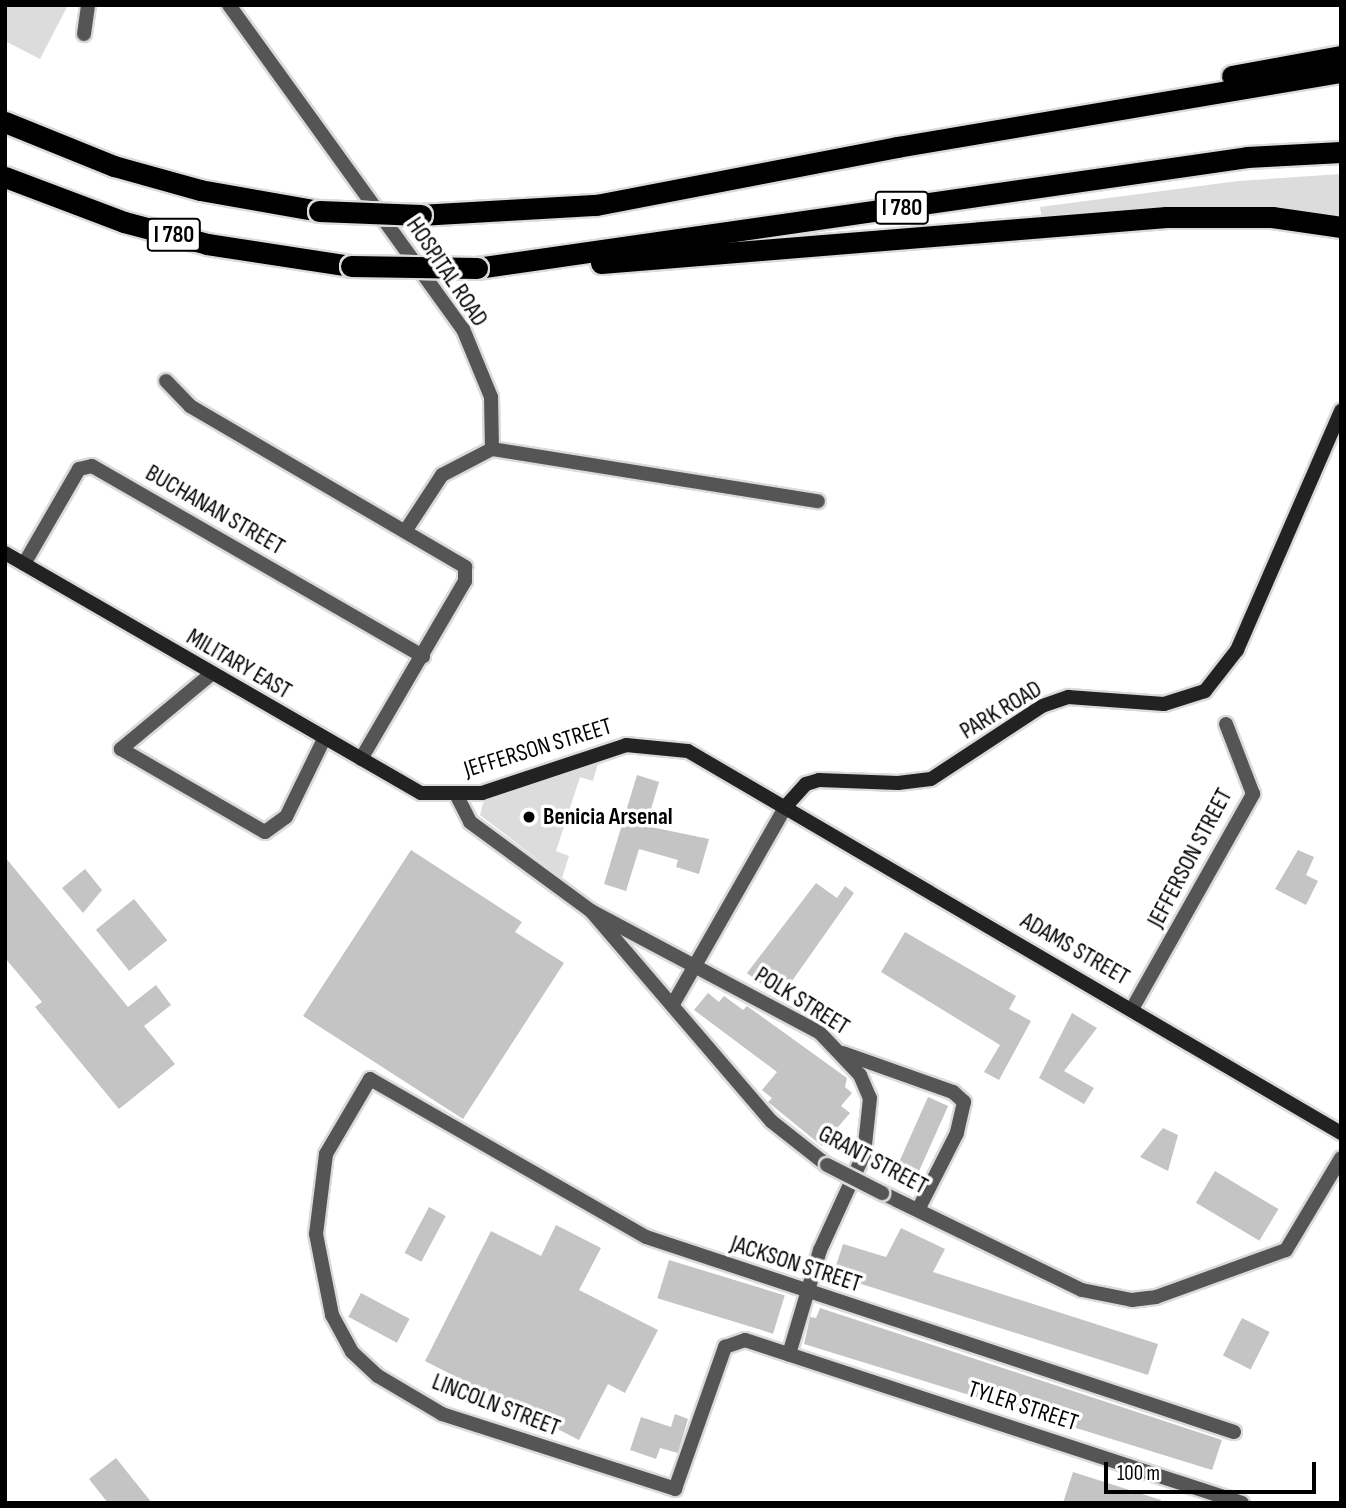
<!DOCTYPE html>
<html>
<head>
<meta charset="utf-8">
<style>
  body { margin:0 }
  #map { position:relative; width:1346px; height:1508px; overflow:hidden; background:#fff; font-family:"Sofia Sans Condensed",sans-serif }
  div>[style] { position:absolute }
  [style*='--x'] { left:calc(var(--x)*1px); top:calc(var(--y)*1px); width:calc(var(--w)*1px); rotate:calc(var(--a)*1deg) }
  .green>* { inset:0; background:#dcdcdc }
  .building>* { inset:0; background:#c4c4c4; transform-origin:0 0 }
  .roads { filter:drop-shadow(2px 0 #dbdbdb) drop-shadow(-2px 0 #dbdbdb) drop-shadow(0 2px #dbdbdb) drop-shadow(0 -2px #dbdbdb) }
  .street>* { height:14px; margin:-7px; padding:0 7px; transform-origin:7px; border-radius:7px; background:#555 }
  .secondary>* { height:14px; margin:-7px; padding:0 7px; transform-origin:7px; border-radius:7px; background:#222 }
  .highway>* { height:21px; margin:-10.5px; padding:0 10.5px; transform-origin:10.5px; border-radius:10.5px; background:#000 }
  .bridges { filter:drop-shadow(2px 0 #dbdbdb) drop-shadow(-2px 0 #dbdbdb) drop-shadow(0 2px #dbdbdb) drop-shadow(0 -2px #dbdbdb) }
  .street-bridge>* { height:14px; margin:-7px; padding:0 7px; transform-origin:7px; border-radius:7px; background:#555 }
  .highway-bridge>* { height:21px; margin:-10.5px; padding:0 10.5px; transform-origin:10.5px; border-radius:10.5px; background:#000 }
  .dots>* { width:19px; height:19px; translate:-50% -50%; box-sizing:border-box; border:4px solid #fff; border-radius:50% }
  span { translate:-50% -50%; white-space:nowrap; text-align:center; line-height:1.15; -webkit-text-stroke:7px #fff; paint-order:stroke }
  .shield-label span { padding:2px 5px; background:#fff; border:2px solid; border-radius:5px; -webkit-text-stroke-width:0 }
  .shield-label { font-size:23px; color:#000; font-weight:700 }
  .street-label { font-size:24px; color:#000 }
  .poi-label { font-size:24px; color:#000; font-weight:700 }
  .left { translate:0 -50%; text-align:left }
  .frame { position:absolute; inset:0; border:7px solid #000; pointer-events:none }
  .scale { position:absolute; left:1104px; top:1462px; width:212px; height:32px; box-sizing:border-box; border:4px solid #000; border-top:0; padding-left:9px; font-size:21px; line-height:24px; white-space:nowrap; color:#000; -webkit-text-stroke:5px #fff; paint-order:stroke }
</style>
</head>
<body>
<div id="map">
  <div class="green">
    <div style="clip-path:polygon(5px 5px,68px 5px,40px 59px,5px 41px)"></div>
    <div style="clip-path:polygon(1341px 174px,1341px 217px,1042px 220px,1040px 207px,1238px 181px)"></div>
    <div style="clip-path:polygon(599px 760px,593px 781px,580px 777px,556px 851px,569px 856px,562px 878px,480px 815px,483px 803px)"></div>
  </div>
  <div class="building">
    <div style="clip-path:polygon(637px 775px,659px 782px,646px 826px,709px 839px,699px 874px,676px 867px,678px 860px,639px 849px,626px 891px,604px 884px)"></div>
    <div style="clip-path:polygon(411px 850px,522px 922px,515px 932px,564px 963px,463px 1119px,303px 1016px)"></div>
    <div style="clip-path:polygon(1298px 850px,1314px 857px,1306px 875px,1318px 881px,1306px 905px,1275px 889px)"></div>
    <div style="clip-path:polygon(5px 857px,128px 1007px,156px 985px,171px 1005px,144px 1026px,175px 1064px,119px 1109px,35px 1007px,42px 1002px,5px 958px)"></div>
    <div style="clip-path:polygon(85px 869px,102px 890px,83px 913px,62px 888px)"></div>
    <div style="clip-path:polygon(816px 883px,837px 898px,845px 886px,854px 893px,780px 998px,747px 973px)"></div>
    <div style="left:134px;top:899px;width:53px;height:49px;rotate:51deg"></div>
    <div style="clip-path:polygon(905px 932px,1016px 996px,1009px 1009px,1031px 1021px,999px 1080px,984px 1072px,1000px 1045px,881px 972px)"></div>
    <div style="clip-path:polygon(708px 993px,719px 1002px,724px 996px,743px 1010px,747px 1006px,847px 1078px,845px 1087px,852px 1093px,841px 1106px,850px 1113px,822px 1146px,768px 1102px,772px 1098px,762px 1090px,777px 1072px,694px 1010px)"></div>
    <div style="clip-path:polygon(1072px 1013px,1097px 1028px,1064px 1071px,1094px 1088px,1084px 1104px,1039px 1078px)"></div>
    <div style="left:928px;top:1097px;width:22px;height:85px;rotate:24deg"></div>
    <div style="clip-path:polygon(1163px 1128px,1178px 1135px,1168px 1171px,1140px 1157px)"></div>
    <div style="left:1215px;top:1171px;width:74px;height:37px;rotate:31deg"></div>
    <div style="left:429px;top:1207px;width:19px;height:52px;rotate:28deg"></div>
    <div style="clip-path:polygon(556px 1225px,601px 1248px,579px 1290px,658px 1330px,625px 1393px,608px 1384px,579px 1440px,425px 1361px,491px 1231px,541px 1256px)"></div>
    <div style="clip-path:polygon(901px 1228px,945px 1249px,933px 1272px,1158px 1344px,1148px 1375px,833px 1275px,843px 1244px,886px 1257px)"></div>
    <div style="left:669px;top:1260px;width:121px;height:40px;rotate:17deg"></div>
    <div style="left:361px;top:1293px;width:55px;height:27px;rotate:28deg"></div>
    <div style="clip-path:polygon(820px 1308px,1222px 1440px,1212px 1470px,804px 1344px,810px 1317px,816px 1318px)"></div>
    <div style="left:1242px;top:1318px;width:31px;height:42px;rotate:27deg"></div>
    <div style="clip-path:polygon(675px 1414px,688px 1419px,678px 1453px,660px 1448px,656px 1459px,630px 1450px,641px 1417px,671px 1427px)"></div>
    <div style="clip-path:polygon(116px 1458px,152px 1503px,108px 1503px,89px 1479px)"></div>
    <div style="clip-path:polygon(1073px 1472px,1161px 1500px,1160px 1503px,1063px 1503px)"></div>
  </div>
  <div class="roads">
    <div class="street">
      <div style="--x:229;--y:5;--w:400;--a:54.2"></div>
      <div style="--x:463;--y:329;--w:74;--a:67.6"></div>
      <div style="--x:491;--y:397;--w:52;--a:88.9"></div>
      <div style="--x:84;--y:34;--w:29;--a:-82"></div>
      <div style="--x:166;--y:381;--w:35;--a:46"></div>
      <div style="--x:190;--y:406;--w:319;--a:30.3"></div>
      <div style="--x:465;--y:567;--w:14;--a:90"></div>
      <div style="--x:465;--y:581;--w:206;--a:120.3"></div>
      <div style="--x:406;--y:530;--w:66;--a:-56.8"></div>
      <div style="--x:442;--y:475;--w:56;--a:-27.5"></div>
      <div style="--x:492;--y:449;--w:330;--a:9.1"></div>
      <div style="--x:24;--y:564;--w:110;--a:-59.9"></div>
      <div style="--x:79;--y:469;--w:13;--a:-13"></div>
      <div style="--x:92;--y:466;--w:382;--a:29.9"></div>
      <div style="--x:210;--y:675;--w:116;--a:140.3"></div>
      <div style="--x:121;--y:749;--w:166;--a:30"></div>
      <div style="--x:265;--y:832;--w:26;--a:-36"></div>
      <div style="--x:286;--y:817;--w:87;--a:-64"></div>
      <div style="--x:457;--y:796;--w:29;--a:63"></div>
      <div style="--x:470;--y:822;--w:150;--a:36.3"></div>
      <div style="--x:591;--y:911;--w:277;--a:49.4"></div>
      <div style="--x:771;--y:1121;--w:71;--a:38.2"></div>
      <div style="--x:591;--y:911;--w:259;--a:28"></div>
      <div style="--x:820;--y:1033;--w:58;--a:46.4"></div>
      <div style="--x:860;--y:1075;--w:25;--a:67"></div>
      <div style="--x:870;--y:1098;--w:56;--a:96.1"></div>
      <div style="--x:864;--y:1154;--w:106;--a:114.6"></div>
      <div style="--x:820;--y:1250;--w:109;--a:106.6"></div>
      <div style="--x:673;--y:1004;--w:228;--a:-60.3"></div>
      <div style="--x:1132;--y:1009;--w:247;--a:-60.6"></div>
      <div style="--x:1253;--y:794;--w:75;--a:-111.1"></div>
      <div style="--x:843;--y:1053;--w:117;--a:19.5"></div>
      <div style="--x:953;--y:1092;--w:15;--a:42"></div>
      <div style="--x:964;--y:1102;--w:32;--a:103"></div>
      <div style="--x:957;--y:1133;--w:86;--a:116.9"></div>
      <div style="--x:882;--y:1193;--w:222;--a:25.9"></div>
      <div style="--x:1082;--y:1290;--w:51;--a:11.3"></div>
      <div style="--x:1132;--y:1300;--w:24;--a:-7"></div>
      <div style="--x:1156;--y:1297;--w:138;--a:-19.9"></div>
      <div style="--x:1286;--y:1250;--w:107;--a:-59.1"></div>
      <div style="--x:1234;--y:1432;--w:619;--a:-161.65"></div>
      <div style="--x:646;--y:1237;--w:318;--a:-150.2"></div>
      <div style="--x:370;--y:1079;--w:87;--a:120.4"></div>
      <div style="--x:326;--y:1154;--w:81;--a:97.1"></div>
      <div style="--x:316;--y:1234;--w:83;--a:78.8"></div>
      <div style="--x:332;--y:1315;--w:42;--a:61.6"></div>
      <div style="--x:352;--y:1352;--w:35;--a:43"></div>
      <div style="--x:378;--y:1376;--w:74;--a:30.7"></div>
      <div style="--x:442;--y:1414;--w:245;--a:17.8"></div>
      <div style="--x:675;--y:1489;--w:151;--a:-70.6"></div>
      <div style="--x:725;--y:1347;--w:21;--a:-19"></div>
      <div style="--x:745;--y:1340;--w:523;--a:18.16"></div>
    </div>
    <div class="secondary">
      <div style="--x:5;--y:553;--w:480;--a:30"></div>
      <div style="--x:421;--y:793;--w:61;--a:0"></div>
      <div style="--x:482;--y:793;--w:152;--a:-18.4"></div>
      <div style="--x:626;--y:745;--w:62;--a:5.5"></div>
      <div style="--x:688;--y:751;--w:757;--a:30.33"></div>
      <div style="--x:786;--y:806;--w:30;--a:-48"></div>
      <div style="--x:806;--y:784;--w:14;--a:-17"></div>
      <div style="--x:819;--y:780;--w:79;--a:2.2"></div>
      <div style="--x:898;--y:783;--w:33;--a:-7"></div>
      <div style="--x:931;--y:779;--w:133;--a:-33.3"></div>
      <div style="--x:1042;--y:706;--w:28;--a:-19"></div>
      <div style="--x:1068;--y:697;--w:96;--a:4.2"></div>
      <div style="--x:1164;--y:704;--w:43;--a:-17.6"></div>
      <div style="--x:1205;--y:691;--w:52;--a:-52"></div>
      <div style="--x:1237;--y:650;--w:261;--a:-66.5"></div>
    </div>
    <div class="highway">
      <div style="--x:1232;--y:76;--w:111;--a:-10.4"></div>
      <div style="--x:5;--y:122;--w:118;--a:22"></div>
      <div style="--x:114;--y:166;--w:89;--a:15.6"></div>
      <div style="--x:200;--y:190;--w:121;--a:10"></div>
      <div style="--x:5;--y:177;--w:127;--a:20.7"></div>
      <div style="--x:124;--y:222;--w:86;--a:14.8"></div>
      <div style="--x:207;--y:244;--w:146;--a:8.7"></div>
      <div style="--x:421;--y:215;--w:175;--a:-3.3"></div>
      <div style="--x:596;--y:205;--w:307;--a:-10.9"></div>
      <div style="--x:897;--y:147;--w:450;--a:-9.6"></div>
      <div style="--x:601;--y:263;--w:567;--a:-4.65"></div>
      <div style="--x:1166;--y:217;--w:106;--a:0"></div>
      <div style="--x:1272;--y:217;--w:70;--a:8.2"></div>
      <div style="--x:477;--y:268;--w:778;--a:-8.2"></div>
      <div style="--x:1247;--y:157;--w:94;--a:-3"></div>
    </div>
  </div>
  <div class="bridges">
    <div class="street-bridge">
      <div style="--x:827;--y:1165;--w:62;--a:27"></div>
    </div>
    <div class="highway-bridge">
      <div style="--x:319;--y:211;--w:102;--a:2.2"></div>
      <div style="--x:351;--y:266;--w:126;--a:0.9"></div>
    </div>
  </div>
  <div class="dots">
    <div style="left:529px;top:817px;background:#000"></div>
  </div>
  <div class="shield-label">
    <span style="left:902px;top:208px">I 780</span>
    <span style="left:174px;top:235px">I 780</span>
  </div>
  <div class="street-label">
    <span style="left:447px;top:272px;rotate:56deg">HOSPITAL ROAD</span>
    <span style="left:215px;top:510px;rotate:30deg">BUCHANAN STREET</span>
    <span style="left:239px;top:664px;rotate:30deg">MILITARY EAST</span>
    <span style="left:1001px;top:710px;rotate:-31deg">PARK ROAD</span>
    <span style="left:538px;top:748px;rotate:-17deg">JEFFERSON STREET</span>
    <span style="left:1190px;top:858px;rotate:-62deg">JEFFERSON STREET</span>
    <span style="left:1075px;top:949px;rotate:30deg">ADAMS STREET</span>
    <span style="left:802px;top:1001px;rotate:32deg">POLK STREET</span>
    <span style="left:873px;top:1160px;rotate:28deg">GRANT STREET</span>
    <span style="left:796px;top:1264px;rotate:18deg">JACKSON STREET</span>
    <span style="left:496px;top:1405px;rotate:21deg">LINCOLN STREET</span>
    <span style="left:1023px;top:1406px;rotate:18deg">TYLER STREET</span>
  </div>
  <div class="poi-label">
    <span class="left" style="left:543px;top:817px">Benicia Arsenal</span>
  </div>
  <div class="frame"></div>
  <div class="scale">100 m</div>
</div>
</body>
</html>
